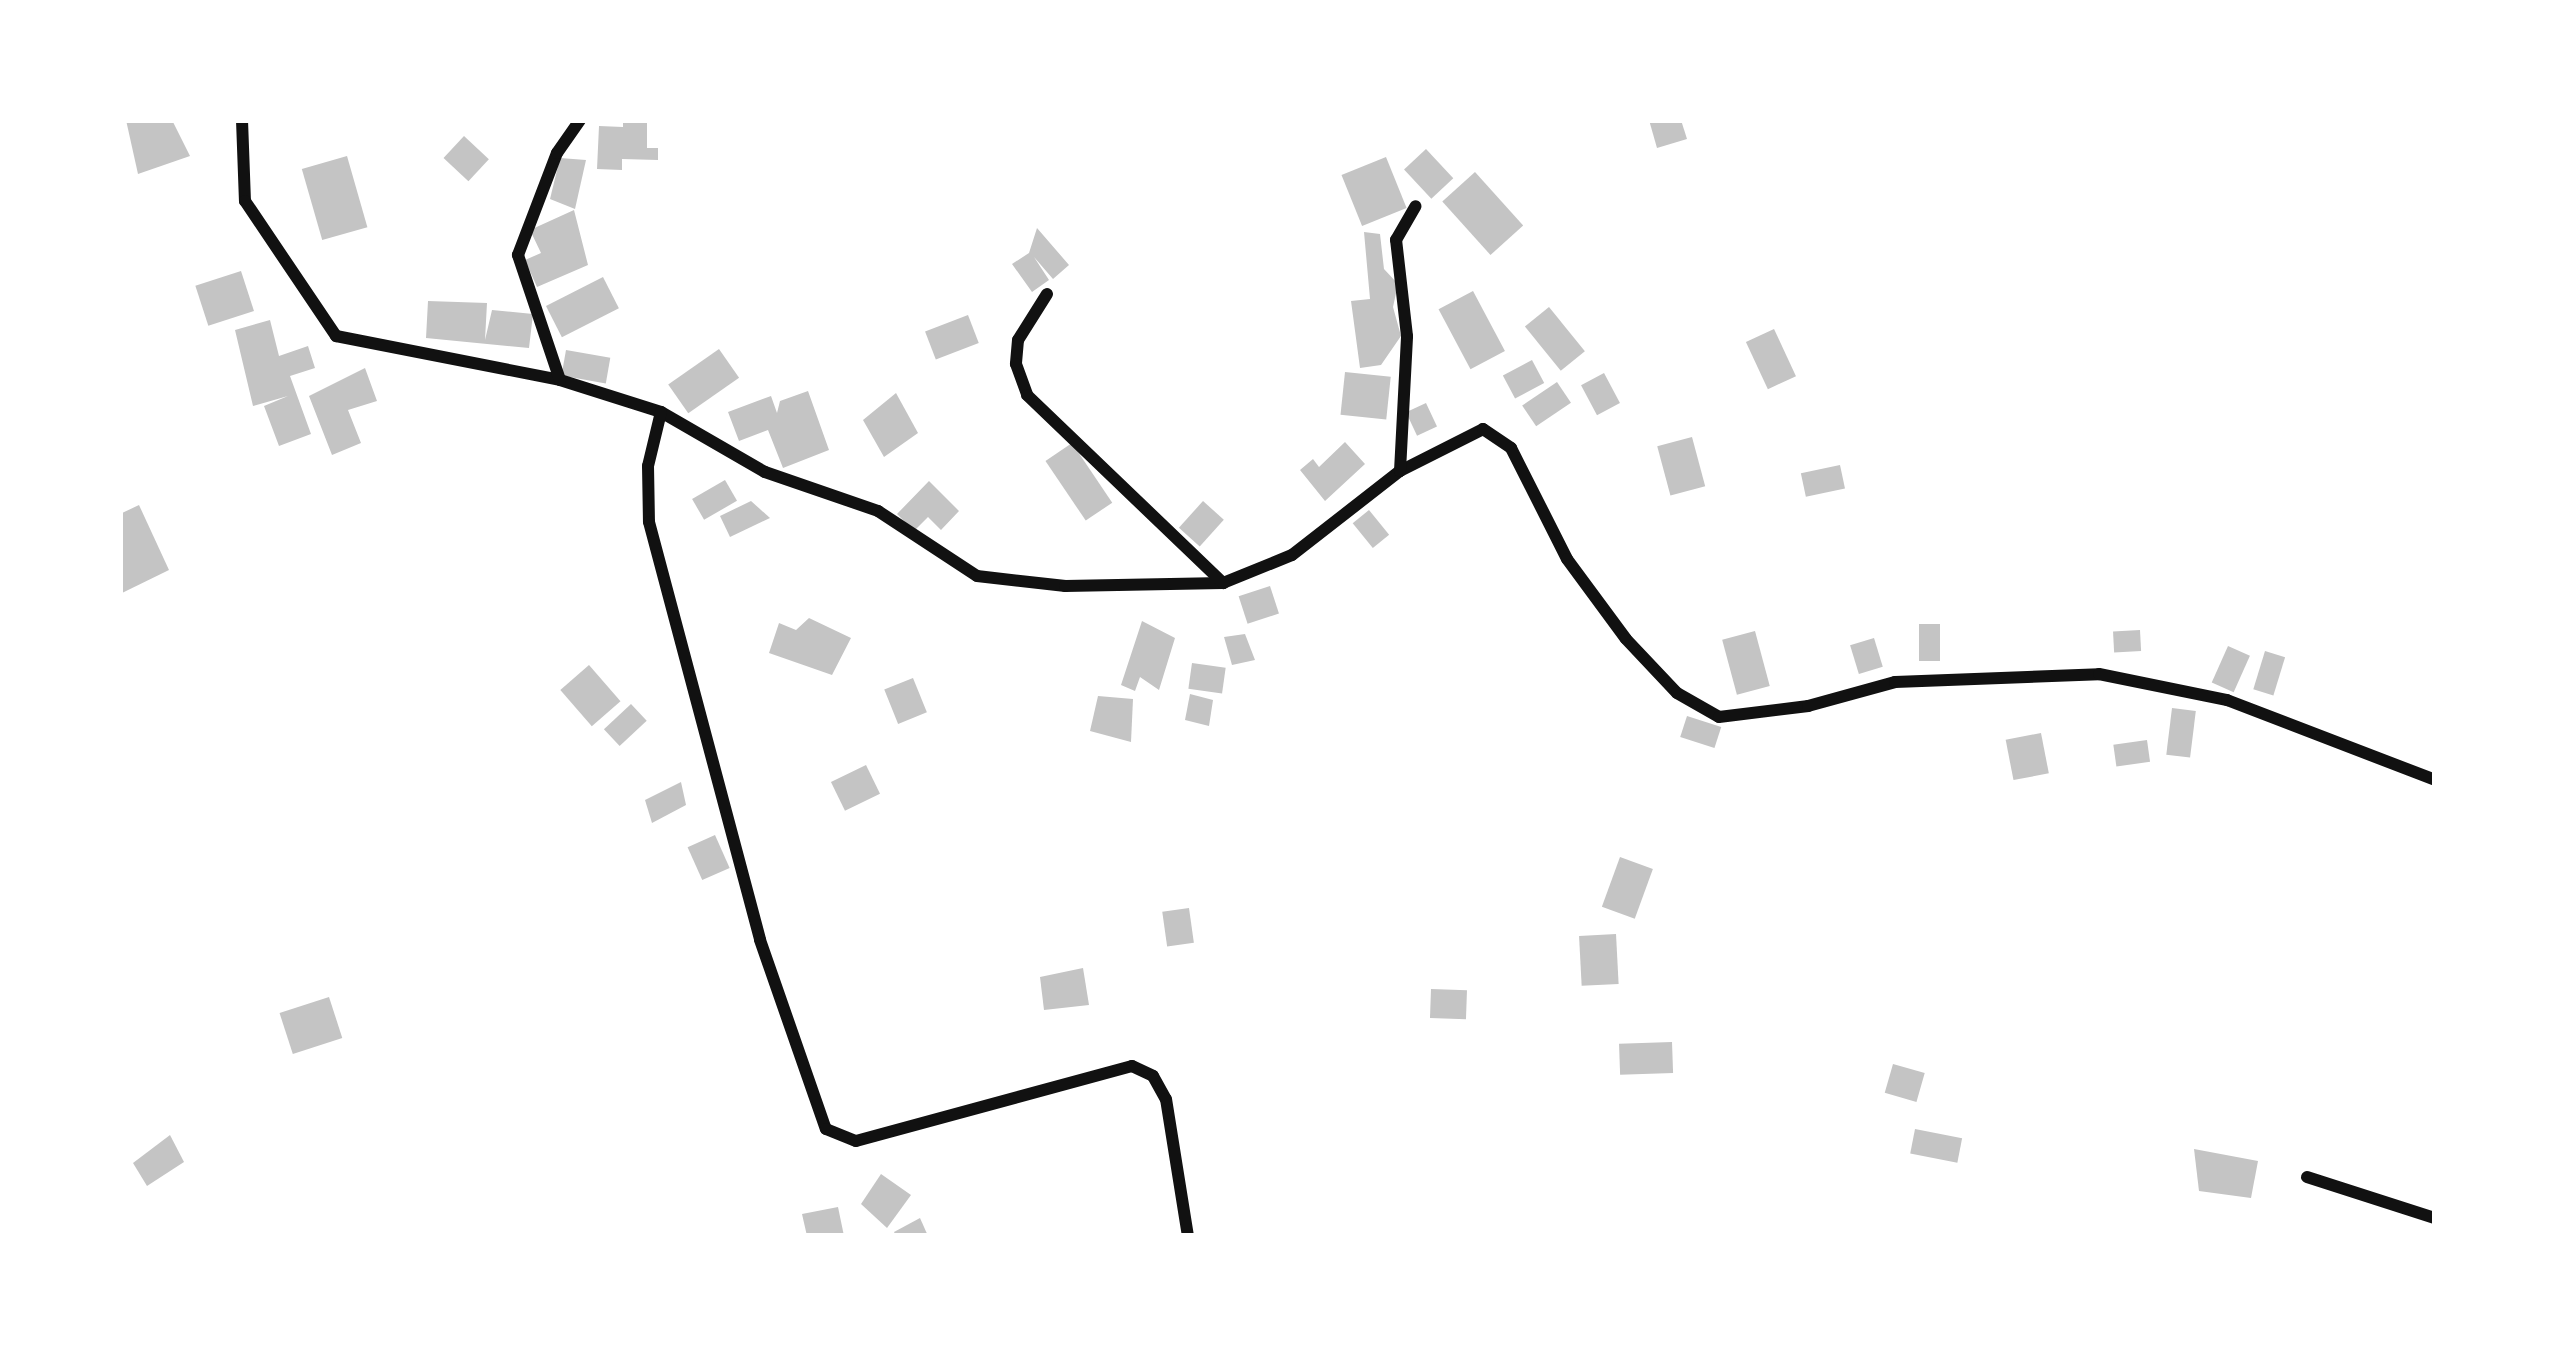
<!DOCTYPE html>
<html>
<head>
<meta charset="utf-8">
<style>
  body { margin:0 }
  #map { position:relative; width:2555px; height:1356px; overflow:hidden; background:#fff; font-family:"PT Sans",sans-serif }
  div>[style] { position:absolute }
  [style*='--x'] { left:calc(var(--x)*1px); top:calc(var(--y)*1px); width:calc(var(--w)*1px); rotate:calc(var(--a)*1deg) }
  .building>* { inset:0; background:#c4c4c4; transform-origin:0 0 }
  .minor>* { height:12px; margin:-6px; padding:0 6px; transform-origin:6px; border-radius:6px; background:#111 }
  span { translate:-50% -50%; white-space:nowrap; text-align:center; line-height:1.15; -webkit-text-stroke:9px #fff; paint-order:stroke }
  .frame { position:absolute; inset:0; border:123px solid #fff; pointer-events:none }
</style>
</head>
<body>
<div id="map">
  <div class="building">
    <div style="clip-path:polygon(126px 120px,172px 120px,190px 156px,138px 174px)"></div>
    <div style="clip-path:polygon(623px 120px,647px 120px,647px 148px,658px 148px,658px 160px,622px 159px,622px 170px,597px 169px,599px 126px,623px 127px)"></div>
    <div style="clip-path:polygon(1649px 120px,1681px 120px,1687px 139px,1657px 148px)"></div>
    <div style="left:464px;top:136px;width:34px;height:30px;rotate:43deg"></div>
    <div style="left:1426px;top:149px;width:40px;height:30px;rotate:47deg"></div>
    <div style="left:347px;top:156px;width:74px;height:47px;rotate:74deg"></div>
    <div style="left:1386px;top:157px;width:55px;height:48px;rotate:68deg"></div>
    <div style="clip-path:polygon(560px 158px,586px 160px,575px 209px,550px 199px)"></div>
    <div style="left:1475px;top:172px;width:72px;height:44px;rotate:48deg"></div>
    <div style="clip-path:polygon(574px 210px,588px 265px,537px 287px,525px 260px,541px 253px,530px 230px)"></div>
    <div style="clip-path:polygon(1037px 228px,1069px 265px,1053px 279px,1034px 257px,1049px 280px,1032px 292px,1012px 264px,1029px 253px)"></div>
    <div style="clip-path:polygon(1364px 232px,1380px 234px,1384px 269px,1398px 284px,1393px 307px,1401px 336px,1381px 365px,1360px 368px,1351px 301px,1370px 299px)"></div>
    <div style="left:241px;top:271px;width:42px;height:48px;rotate:72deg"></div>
    <div style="left:603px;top:277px;width:35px;height:64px;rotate:63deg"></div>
    <div style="left:1473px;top:291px;width:68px;height:39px;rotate:62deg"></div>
    <div style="clip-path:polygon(428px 301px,487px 303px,485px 340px,492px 310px,533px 314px,529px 348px,426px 338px)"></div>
    <div style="left:1549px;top:307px;width:57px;height:31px;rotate:51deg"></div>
    <div style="left:968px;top:315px;width:30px;height:46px;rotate:69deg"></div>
    <div style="clip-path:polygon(270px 320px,279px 356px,308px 346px,315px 368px,290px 376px,311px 434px,279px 446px,264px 406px,288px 396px,253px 406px,235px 330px)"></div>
    <div style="left:1774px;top:329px;width:52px;height:31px;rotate:65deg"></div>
    <div style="left:719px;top:349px;width:35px;height:62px;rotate:55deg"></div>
    <div style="left:566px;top:350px;width:45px;height:26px;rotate:10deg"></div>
    <div style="left:1532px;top:360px;width:26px;height:33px;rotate:62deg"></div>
    <div style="clip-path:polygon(365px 368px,377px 401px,348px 410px,361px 443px,332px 455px,309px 396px)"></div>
    <div style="left:1345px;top:372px;width:46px;height:43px;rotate:6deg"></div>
    <div style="left:1604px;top:373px;width:34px;height:26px;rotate:62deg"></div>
    <div style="left:1557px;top:382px;width:25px;height:42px;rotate:56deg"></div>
    <div style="clip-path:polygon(808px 391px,829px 450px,783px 468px,768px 430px,739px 441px,728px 412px,771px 396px,777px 413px,780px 401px)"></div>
    <div style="clip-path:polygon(896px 393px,918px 433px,884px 457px,863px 420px)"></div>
    <div style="left:1426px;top:403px;width:26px;height:22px;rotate:65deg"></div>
    <div style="left:1692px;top:437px;width:51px;height:36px;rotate:75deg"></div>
    <div style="clip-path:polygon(1345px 442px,1365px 464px,1325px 501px,1300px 470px,1313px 459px,1319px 467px)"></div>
    <div style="left:1072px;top:443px;width:72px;height:32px;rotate:56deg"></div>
    <div style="left:1840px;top:465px;width:24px;height:40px;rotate:78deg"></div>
    <div style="left:725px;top:480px;width:24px;height:38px;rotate:60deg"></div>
    <div style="clip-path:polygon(929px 481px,959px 511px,941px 530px,928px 517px,914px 531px,897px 514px)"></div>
    <div style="clip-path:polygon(751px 501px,770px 518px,730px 537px,720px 516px)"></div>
    <div style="left:1203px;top:501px;width:28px;height:36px;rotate:42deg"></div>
    <div style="clip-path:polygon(139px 505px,169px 570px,122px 593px,120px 514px)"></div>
    <div style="left:1369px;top:510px;width:32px;height:21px;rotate:51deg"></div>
    <div style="left:1270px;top:586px;width:29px;height:33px;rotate:72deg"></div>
    <div style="clip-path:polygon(809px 618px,851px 638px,832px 675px,769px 653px,779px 623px,796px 630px)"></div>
    <div style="clip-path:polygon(1142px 621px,1175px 638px,1159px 690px,1140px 677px,1135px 691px,1121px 685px)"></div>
    <div style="left:1919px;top:624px;width:21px;height:37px"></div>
    <div style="left:2140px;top:630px;width:21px;height:27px;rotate:87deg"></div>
    <div style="left:1755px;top:631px;width:57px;height:34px;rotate:75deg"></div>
    <div style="clip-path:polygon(1245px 634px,1255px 660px,1232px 665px,1224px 637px)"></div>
    <div style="left:1874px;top:638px;width:30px;height:25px;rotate:73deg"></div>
    <div style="left:2228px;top:646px;width:24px;height:40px;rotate:24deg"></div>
    <div style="left:2265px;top:651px;width:21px;height:40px;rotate:17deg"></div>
    <div style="left:1192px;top:663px;width:34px;height:26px;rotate:8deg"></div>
    <div style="left:589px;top:665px;width:48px;height:38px;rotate:49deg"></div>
    <div style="left:913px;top:678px;width:37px;height:31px;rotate:68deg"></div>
    <div style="clip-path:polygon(1190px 694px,1213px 700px,1209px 726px,1185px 720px)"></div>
    <div style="clip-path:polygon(1098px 696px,1133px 699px,1131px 742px,1090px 731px)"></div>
    <div style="left:631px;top:704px;width:23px;height:37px;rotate:47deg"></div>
    <div style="left:2172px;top:708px;width:24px;height:47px;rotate:7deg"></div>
    <div style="left:1687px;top:716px;width:36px;height:22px;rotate:18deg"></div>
    <div style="left:2041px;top:733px;width:41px;height:36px;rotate:79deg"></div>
    <div style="left:2147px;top:740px;width:22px;height:34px;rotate:82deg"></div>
    <div style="left:866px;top:765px;width:32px;height:39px;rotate:64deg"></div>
    <div style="clip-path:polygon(681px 782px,686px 805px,652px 823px,645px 800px)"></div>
    <div style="left:715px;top:835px;width:36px;height:30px;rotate:66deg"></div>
    <div style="left:1620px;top:857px;width:35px;height:53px;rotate:20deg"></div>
    <div style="left:1189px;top:908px;width:35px;height:27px;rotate:82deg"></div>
    <div style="left:1616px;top:934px;width:50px;height:37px;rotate:87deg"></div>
    <div style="clip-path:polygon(1083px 968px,1089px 1005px,1044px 1010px,1040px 977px)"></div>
    <div style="left:1431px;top:989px;width:36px;height:29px;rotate:2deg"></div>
    <div style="left:329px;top:997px;width:43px;height:52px;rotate:72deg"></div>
    <div style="left:1672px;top:1042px;width:31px;height:53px;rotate:88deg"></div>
    <div style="left:1893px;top:1064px;width:33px;height:30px;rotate:16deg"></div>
    <div style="left:1915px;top:1129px;width:48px;height:25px;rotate:11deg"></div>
    <div style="clip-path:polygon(170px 1135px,184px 1162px,147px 1186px,133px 1163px)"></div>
    <div style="clip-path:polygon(2194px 1149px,2258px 1161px,2251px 1198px,2199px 1191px)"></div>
    <div style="clip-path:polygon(881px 1174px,911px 1195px,887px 1228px,861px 1204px)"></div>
    <div style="clip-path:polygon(838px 1207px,844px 1236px,807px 1236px,802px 1214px)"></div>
    <div style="clip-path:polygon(920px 1218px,928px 1236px,896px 1236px,894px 1232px)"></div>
  </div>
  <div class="minor">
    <div style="--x:242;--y:120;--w:81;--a:87.9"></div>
    <div style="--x:245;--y:201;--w:163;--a:56"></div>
    <div style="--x:336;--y:336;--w:228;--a:11.1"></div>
    <div style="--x:560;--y:380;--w:106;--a:17.6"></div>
    <div style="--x:661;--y:412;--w:120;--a:30"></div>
    <div style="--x:765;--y:472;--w:120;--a:19"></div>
    <div style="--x:878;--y:511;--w:118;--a:33.3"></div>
    <div style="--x:977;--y:576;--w:89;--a:6.5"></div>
    <div style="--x:1065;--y:586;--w:158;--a:-1.1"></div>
    <div style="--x:1223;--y:583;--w:74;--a:-22.1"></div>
    <div style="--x:1292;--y:555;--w:137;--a:-37.9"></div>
    <div style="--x:1400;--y:471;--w:93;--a:-26.8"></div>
    <div style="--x:1483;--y:429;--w:34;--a:34"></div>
    <div style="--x:1511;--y:448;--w:124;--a:63.2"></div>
    <div style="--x:1567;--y:559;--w:99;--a:53.6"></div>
    <div style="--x:1626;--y:639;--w:74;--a:46.6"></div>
    <div style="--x:1677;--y:693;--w:48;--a:29.7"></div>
    <div style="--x:1719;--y:717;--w:90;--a:-7"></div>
    <div style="--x:1808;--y:706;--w:90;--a:-15.4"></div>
    <div style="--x:1895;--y:682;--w:204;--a:-2.2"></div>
    <div style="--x:2099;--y:674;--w:131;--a:11.5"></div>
    <div style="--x:2227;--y:700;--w:223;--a:21"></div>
    <div style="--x:1047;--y:294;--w:54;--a:122.2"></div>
    <div style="--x:1018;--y:340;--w:24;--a:95"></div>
    <div style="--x:1016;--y:364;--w:33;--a:70"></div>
    <div style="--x:1027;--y:395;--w:272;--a:43.8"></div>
    <div style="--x:560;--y:380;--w:132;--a:-108.6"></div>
    <div style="--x:518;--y:255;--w:109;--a:-69.1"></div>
    <div style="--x:557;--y:153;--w:40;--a:-55.1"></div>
    <div style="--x:661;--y:412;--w:56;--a:103.5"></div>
    <div style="--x:648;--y:466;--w:56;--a:89"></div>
    <div style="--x:649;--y:522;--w:432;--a:75.1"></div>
    <div style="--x:760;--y:940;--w:200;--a:70.8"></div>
    <div style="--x:826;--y:1129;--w:32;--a:22"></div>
    <div style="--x:856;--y:1141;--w:286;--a:-15.2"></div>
    <div style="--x:1132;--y:1066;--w:23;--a:25"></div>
    <div style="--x:1153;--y:1076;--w:26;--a:61"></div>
    <div style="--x:1166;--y:1099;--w:139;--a:80.9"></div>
    <div style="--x:1400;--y:471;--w:135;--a:-87"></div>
    <div style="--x:1407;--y:336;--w:97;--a:-96.5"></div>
    <div style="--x:1396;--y:240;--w:39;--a:-60"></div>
    <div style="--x:2307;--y:1177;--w:134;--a:17.8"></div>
  </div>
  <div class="frame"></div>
</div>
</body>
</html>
